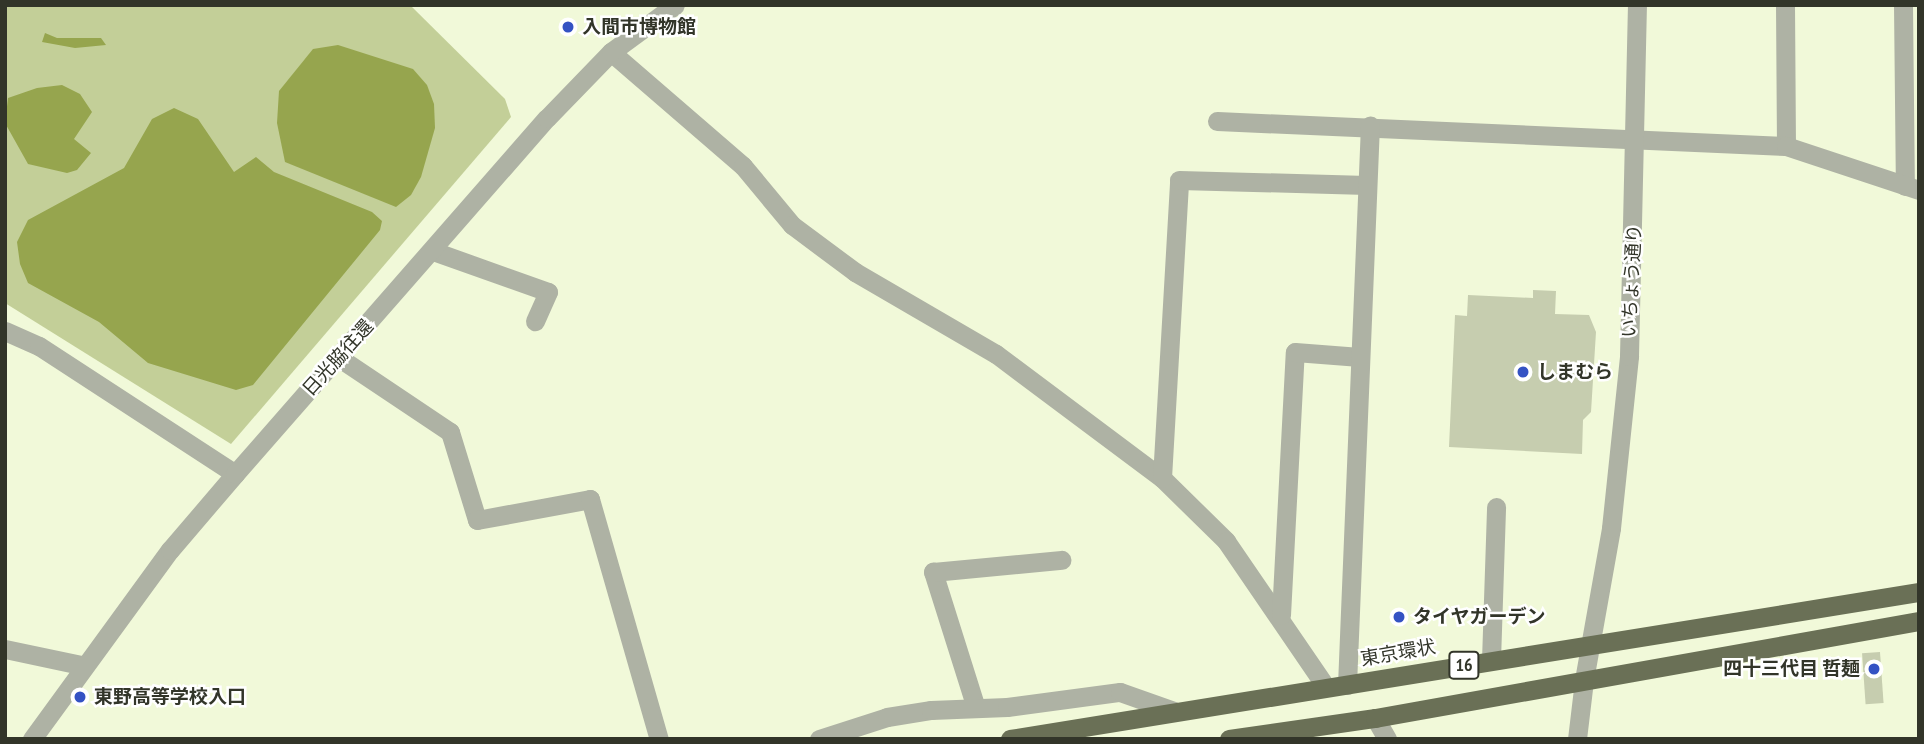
<!DOCTYPE html>
<html>
<head>
<meta charset="utf-8">
<style>
  body { margin:0 }
  #map { position:relative; width:1924px; height:744px; overflow:hidden; background:#f1f9d9; font-family:"PT Sans Narrow","Noto Sans JP",sans-serif }
  div>[style] { position:absolute }
  [style*='--x'] { left:calc(var(--x)*1px); top:calc(var(--y)*1px); width:calc(var(--w)*1px); rotate:calc(var(--a)*1deg) }
  .green>* { inset:0; background:#c3cf98 }
  .water>* { inset:0; background:#96a54e }
  .building>* { inset:0; background:#c6cdaf; transform-origin:0 0 }
  .minor>* { height:19px; margin:-9.5px; padding:0 9.5px; transform-origin:9.5px; border-radius:9.5px; background:#aeb2a4 }
  .tertiary>* { height:19px; margin:-9.5px; padding:0 9.5px; transform-origin:9.5px; border-radius:9.5px; background:#aeb2a4 }
  .trunk>* { height:19px; margin:-9.5px; padding:0 9.5px; transform-origin:9.5px; border-radius:9.5px; background:#6a7056 }
  .dots>* { width:19px; height:19px; translate:-50% -50%; box-sizing:border-box; border:4px solid #fff; border-radius:50% }
  span { translate:-50% -50%; white-space:nowrap; text-align:center; line-height:1.15; -webkit-text-stroke:5px #fff; paint-order:stroke }
  .shield-label span { padding:2px 5px; background:#fff; border:2px solid; border-radius:5px; -webkit-text-stroke-width:0 }
  .shield-label { font-size:18px; color:#323529; font-weight:700 }
  .poi-label { font-size:19px; color:#323529; font-weight:700 }
  .left { translate:0 -50%; text-align:left }
  .right { translate:-100% -50%; text-align:right }
  .street-label { font-size:19px; color:#323529 }
  .frame { position:absolute; inset:0; border:7px solid #323529; pointer-events:none }
</style>
</head>
<body>
<div id="map">
  <div class="green">
    <div style="clip-path:polygon(5px 5px,410px 5px,505px 99px,511px 117px,231px 444px,5px 303px)"></div>
  </div>
  <div class="water">
    <div style="clip-path:polygon(45px 33px,57px 38px,101px 38px,106px 45px,75px 48px,42px 42px)"></div>
    <div style="clip-path:polygon(338px 45px,413px 69px,427px 85px,434px 104px,435px 128px,421px 177px,411px 195px,396px 207px,285px 162px,277px 123px,279px 91px,313px 49px)"></div>
    <div style="clip-path:polygon(62px 85px,80px 94px,92px 112px,74px 139px,91px 153px,77px 170px,67px 173px,28px 164px,5px 123px,8px 98px,37px 88px)"></div>
    <div style="clip-path:polygon(174px 108px,198px 119px,234px 172px,256px 157px,274px 172px,372px 212px,382px 221px,380px 230px,253px 385px,236px 390px,148px 363px,99px 322px,28px 283px,20px 264px,17px 242px,28px 220px,124px 168px,152px 119px)"></div>
  </div>
  <div class="building">
    <div style="clip-path:polygon(1533px 290px,1556px 291px,1555px 314px,1589px 315px,1596px 332px,1591px 412px,1583px 420px,1582px 454px,1449px 447px,1455px 315px,1467px 316px,1468px 295px,1533px 298px)"></div>
    <div style="left:1880px;top:652px;width:51px;height:18px;rotate:86deg"></div>
  </div>
  <div class="minor">
    <div style="--x:1785;--y:5;--w:141;--a:89.6"></div>
    <div style="--x:1903;--y:5;--w:181;--a:89.4"></div>
    <div style="--x:611;--y:52;--w:174;--a:40.8"></div>
    <div style="--x:743;--y:166;--w:77;--a:50.3"></div>
    <div style="--x:792;--y:225;--w:79;--a:36.7"></div>
    <div style="--x:855;--y:272;--w:163;--a:30.2"></div>
    <div style="--x:996;--y:354;--w:207;--a:36.8"></div>
    <div style="--x:1162;--y:478;--w:90;--a:44.5"></div>
    <div style="--x:1226;--y:541;--w:177;--a:55.6"></div>
    <div style="--x:1217;--y:121;--w:570;--a:2.52"></div>
    <div style="--x:1786;--y:146;--w:140;--a:18.3"></div>
    <div style="--x:433;--y:251;--w:122;--a:19.6"></div>
    <div style="--x:548;--y:292;--w:32;--a:114"></div>
    <div style="--x:5;--y:331;--w:37;--a:24"></div>
    <div style="--x:39;--y:346;--w:234;--a:33.1"></div>
    <div style="--x:338;--y:357;--w:135;--a:33.8"></div>
    <div style="--x:450;--y:432;--w:92;--a:72.9"></div>
    <div style="--x:477;--y:520;--w:115;--a:-10.5"></div>
    <div style="--x:590;--y:499;--w:250;--a:74"></div>
    <div style="--x:1162;--y:478;--w:298;--a:-86.7"></div>
    <div style="--x:1179;--y:180;--w:188;--a:1.5"></div>
    <div style="--x:1281;--y:615;--w:263;--a:-87"></div>
    <div style="--x:1295;--y:352;--w:65;--a:4.4"></div>
    <div style="--x:5;--y:649;--w:78;--a:11.9"></div>
    <div style="--x:1491;--y:660;--w:153;--a:-88.1"></div>
    <div style="--x:1347;--y:685;--w:560;--a:-87.65"></div>
    <div style="--x:976;--y:708;--w:143;--a:-107.5"></div>
    <div style="--x:933;--y:572;--w:129;--a:-5.4"></div>
    <div style="--x:1375;--y:718;--w:24;--a:60"></div>
    <div style="--x:819;--y:739;--w:71;--a:-17.9"></div>
    <div style="--x:887;--y:717;--w:45;--a:-9"></div>
    <div style="--x:931;--y:710;--w:76;--a:-2.3"></div>
    <div style="--x:1007;--y:707;--w:114;--a:-7.6"></div>
    <div style="--x:1120;--y:692;--w:57;--a:19.4"></div>
    <div style="--x:1577;--y:739;--w:59;--a:-83.2"></div>
  </div>
  <div class="tertiary">
    <div style="--x:1584;--y:680;--w:154;--a:-79.9"></div>
    <div style="--x:1611;--y:528;--w:173;--a:-84"></div>
    <div style="--x:1629;--y:356;--w:351;--a:-88.7"></div>
    <div style="--x:32;--y:739;--w:234;--a:-53.9"></div>
    <div style="--x:170;--y:550;--w:100;--a:-49.5"></div>
    <div style="--x:235;--y:474;--w:473;--a:-48.8"></div>
    <div style="--x:547;--y:118;--w:92;--a:-45.9"></div>
    <div style="--x:611;--y:52;--w:79;--a:-36.3"></div>
  </div>
  <div class="trunk">
    <div style="--x:1010;--y:739;--w:921;--a:-9.19"></div>
    <div style="--x:1229;--y:739;--w:148;--a:-8.2"></div>
    <div style="--x:1375;--y:718;--w:553;--a:-10.11"></div>
  </div>
  <div class="dots">
    <div style="left:568px;top:27px;background:#3452c3"></div>
    <div style="left:1523px;top:372px;background:#3452c3"></div>
    <div style="left:1399px;top:617px;background:#3452c3"></div>
    <div style="left:1874px;top:669px;background:#3452c3"></div>
    <div style="left:80px;top:697px;background:#3452c3"></div>
  </div>
  <div class="shield-label">
    <span style="left:1464px;top:665px">16</span>
  </div>
  <div class="poi-label">
    <span class="left" style="left:582px;top:27px">入間市博物館</span>
    <span class="left" style="left:1537px;top:372px">しまむら</span>
    <span class="left" style="left:1413px;top:617px">タイヤガーデン</span>
    <span class="right" style="left:1860px;top:669px">四十三代目 哲麺</span>
    <span class="left" style="left:94px;top:697px">東野高等学校入口</span>
  </div>
  <div class="street-label">
    <span style="left:1632px;top:281px;rotate:-87deg">いちょう通り</span>
    <span style="left:338px;top:358px;rotate:-48deg">日光脇往還</span>
    <span style="left:1398px;top:653px;rotate:-10deg">東京環状</span>
  </div>
  <div class="frame"></div>
</div>
</body>
</html>
